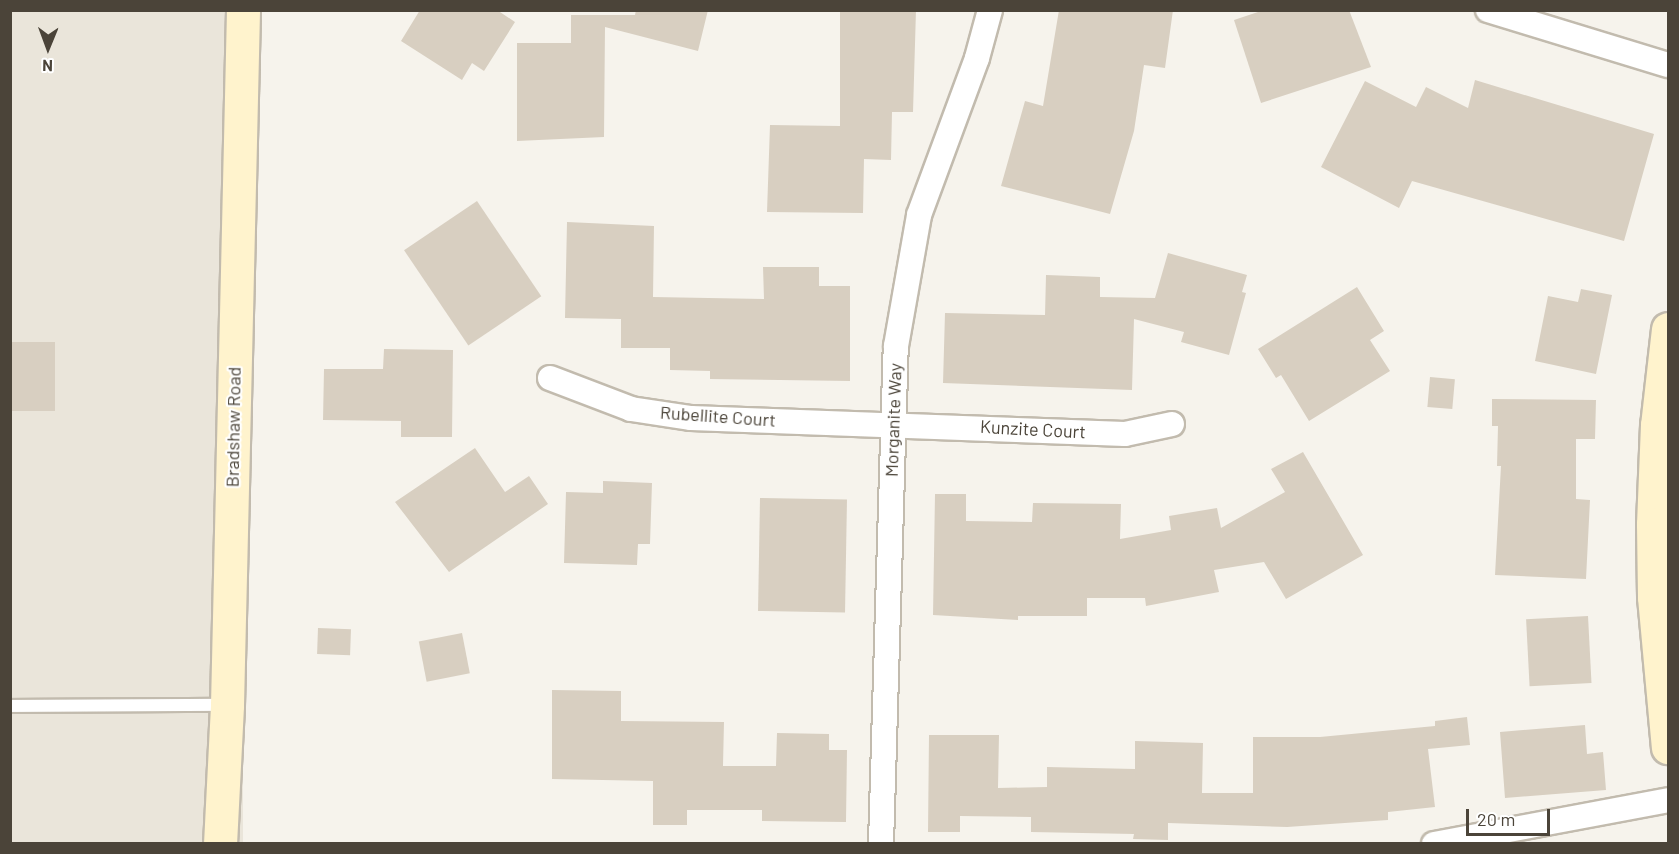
<!DOCTYPE html>
<html>
<head>
<meta charset="utf-8">
<style>
  body { margin:0 }
  #map { position:relative; width:1679px; height:854px; overflow:hidden; background:#f6f3ec; font-family:Barlow,sans-serif }
  div>[style] { position:absolute }
  [style*='--x'] { left:calc(var(--x)*1px); top:calc(var(--y)*1px); width:calc(var(--w)*1px); rotate:calc(var(--a)*1deg) }
  .residential>* { inset:0; background:#eae5da; transform-origin:0 0 }
  .building>* { inset:0; background:#d8cfc1; transform-origin:0 0 }
  .roads { filter:drop-shadow(2px 0 #c2bbae) drop-shadow(-2px 0 #c2bbae) drop-shadow(0 2px #c2bbae) drop-shadow(0 -2px #c2bbae) }
  .lane>* { height:12px; margin:-6px; padding:0 6px; transform-origin:6px; border-radius:6px; background:#fff }
  .street>* { height:24px; margin:-12px; padding:0 12px; transform-origin:12px; border-radius:12px; background:#fff }
  .secondary>* { height:33px; margin:-16.5px; padding:0 16.5px; transform-origin:16.5px; border-radius:16.5px; background:#fff3cd }
  span { translate:-50% -50%; white-space:nowrap; text-align:center; line-height:1.15; -webkit-text-stroke:4.5px #fff; paint-order:stroke }
  .street-label { font-size:18px; color:#4b4439 }
  .frame { position:absolute; inset:0; border:12px solid #4b4439; pointer-events:none }
  .north { position:absolute; left:18px; top:18px; width:60px; height:60px; -webkit-text-stroke:4px #fff; paint-order:stroke; rotate:181deg; font-size:16px; font-weight:700; line-height:24px; text-align:center; color:#4b4439 }
  .north::after { content:''; display:block; margin:auto; width:21px; height:27px; background:#4b4439; clip-path:polygon(50% 0,100% 100%,50% 72%,0 100%) }
  .scale { position:absolute; left:1466px; top:809px; width:84px; height:27px; box-sizing:border-box; border:3px solid #4b4439; border-top:0; padding-left:8px; font-size:18px; line-height:21px; white-space:nowrap; color:#4b4439; -webkit-text-stroke:4px #fff; paint-order:stroke }
</style>
</head>
<body>
<div id="map">
  <div class="residential">
    <div style="left:10px;top:11px;width:233px;height:832px"></div>
  </div>
  <div class="building">
    <div style="clip-path:polygon(420px 10px,497px 10px,515px 22px,484px 71px,472px 63px,462px 80px,401px 41px)"></div>
    <div style="clip-path:polygon(636px 10px,708px 10px,698px 51px,605px 27px,604px 137px,517px 141px,517px 43px,571px 43px,571px 15px,635px 15px)"></div>
    <div style="clip-path:polygon(840px 10px,916px 10px,913px 112px,892px 112px,891px 160px,864px 159px,863px 213px,767px 212px,770px 125px,840px 126px)"></div>
    <div style="clip-path:polygon(1059px 10px,1173px 10px,1165px 68px,1144px 65px,1134px 131px,1110px 214px,1001px 186px,1025px 101px,1043px 106px)"></div>
    <div style="clip-path:polygon(1264px 10px,1349px 10px,1371px 67px,1261px 103px,1234px 20px)"></div>
    <div style="clip-path:polygon(1475px 80px,1654px 134px,1624px 241px,1412px 181px,1399px 208px,1321px 167px,1365px 81px,1416px 107px,1426px 87px,1468px 108px)"></div>
    <div style="left:477px;top:201px;width:115px;height:88px;rotate:56deg"></div>
    <div style="clip-path:polygon(567px 222px,654px 226px,653px 297px,764px 299px,763px 267px,819px 267px,819px 286px,850px 286px,850px 381px,710px 379px,710px 371px,670px 370px,670px 348px,621px 348px,621px 319px,565px 318px)"></div>
    <div style="clip-path:polygon(1168px 253px,1247px 275px,1242px 292px,1246px 293px,1229px 355px,1181px 342px,1184px 332px,1134px 319px,1132px 390px,943px 383px,945px 313px,1045px 315px,1046px 275px,1100px 277px,1100px 297px,1155px 298px)"></div>
    <div style="clip-path:polygon(1357px 287px,1384px 331px,1370px 340px,1390px 371px,1309px 421px,1281px 375px,1276px 378px,1258px 349px)"></div>
    <div style="clip-path:polygon(1581px 289px,1612px 295px,1596px 374px,1535px 361px,1548px 296px,1578px 302px)"></div>
    <div style="left:10px;top:342px;width:45px;height:69px"></div>
    <div style="clip-path:polygon(384px 349px,453px 350px,452px 437px,401px 437px,401px 421px,323px 420px,324px 369px,383px 369px)"></div>
    <div style="left:1430px;top:377px;width:25px;height:30px;rotate:5deg"></div>
    <div style="clip-path:polygon(1492px 399px,1596px 400px,1595px 439px,1576px 439px,1576px 499px,1590px 500px,1586px 579px,1495px 575px,1501px 466px,1497px 466px,1498px 426px,1492px 426px)"></div>
    <div style="clip-path:polygon(475px 448px,505px 492px,529px 476px,548px 504px,449px 572px,395px 502px)"></div>
    <div style="clip-path:polygon(1303px 452px,1363px 555px,1286px 599px,1264px 562px,1214px 570px,1219px 592px,1146px 606px,1145px 598px,1087px 598px,1087px 616px,1018px 616px,1018px 620px,933px 615px,935px 494px,966px 494px,966px 521px,1032px 522px,1033px 503px,1121px 504px,1120px 539px,1171px 530px,1169px 516px,1217px 508px,1221px 528px,1285px 492px,1271px 469px)"></div>
    <div style="clip-path:polygon(603px 481px,652px 483px,650px 544px,638px 544px,637px 565px,564px 563px,566px 492px,603px 493px)"></div>
    <div style="left:760px;top:498px;width:87px;height:113px;rotate:1deg"></div>
    <div style="left:1588px;top:616px;width:67px;height:62px;rotate:87deg"></div>
    <div style="left:318px;top:628px;width:33px;height:26px;rotate:2deg"></div>
    <div style="left:462px;top:633px;width:41px;height:44px;rotate:79deg"></div>
    <div style="clip-path:polygon(552px 690px,621px 691px,621px 721px,724px 722px,723px 766px,776px 766px,777px 733px,829px 734px,829px 750px,847px 750px,846px 822px,762px 821px,762px 810px,687px 810px,687px 825px,653px 825px,653px 781px,552px 779px)"></div>
    <div style="clip-path:polygon(1467px 717px,1470px 745px,1428px 749px,1435px 807px,1388px 812px,1388px 820px,1287px 827px,1168px 823px,1168px 840px,1133px 839px,1134px 834px,1031px 832px,1031px 817px,960px 816px,960px 832px,928px 832px,929px 735px,999px 735px,998px 788px,1047px 787px,1047px 767px,1135px 769px,1135px 741px,1203px 743px,1202px 793px,1253px 793px,1253px 737px,1320px 737px,1435px 726px,1435px 721px)"></div>
    <div style="clip-path:polygon(1585px 725px,1587px 754px,1603px 752px,1606px 790px,1505px 798px,1500px 732px)"></div>
  </div>
  <div class="roads">
    <div class="lane">
      <div style="--x:10;--y:706;--w:216;--a:-0.3"></div>
    </div>
    <div class="street">
      <div style="--x:1488;--y:10;--w:188;--a:17"></div>
      <div style="--x:550;--y:378;--w:87;--a:20.9"></div>
      <div style="--x:631;--y:409;--w:61;--a:8.5"></div>
      <div style="--x:691;--y:418;--w:434;--a:2.1"></div>
      <div style="--x:1125;--y:434;--w:48;--a:-12"></div>
      <div style="--x:881;--y:844;--w:498;--a:-88.3"></div>
      <div style="--x:896;--y:346;--w:133;--a:-80"></div>
      <div style="--x:919;--y:215;--w:167;--a:-69.7"></div>
      <div style="--x:977;--y:58;--w:50;--a:-74.8"></div>
      <div style="--x:1434;--y:844;--w:238;--a:-10.6"></div>
    </div>
    <div class="secondary">
      <div style="--x:1668;--y:329;--w:97;--a:96.5"></div>
      <div style="--x:1657;--y:425;--w:99;--a:92.3"></div>
      <div style="--x:1653;--y:524;--w:73;--a:89.2"></div>
      <div style="--x:1654;--y:597;--w:151;--a:84.7"></div>
      <div style="--x:220;--y:844;--w:139;--a:-87.1"></div>
      <div style="--x:227;--y:705;--w:695;--a:-88.68"></div>
    </div>
  </div>
  <div class="street-label">
    <span style="left:718px;top:416px;rotate:4deg">Rubellite Court</span>
    <span style="left:893px;top:420px;rotate:-88deg">Morganite Way</span>
    <span style="left:233px;top:427px;rotate:-89deg">Bradshaw Road</span>
    <span style="left:1033px;top:429px;rotate:3deg">Kunzite Court</span>
  </div>
  <div class="frame"></div>
  <div class="north">N</div>
  <div class="scale">20 m</div>
</div>
</body>
</html>
